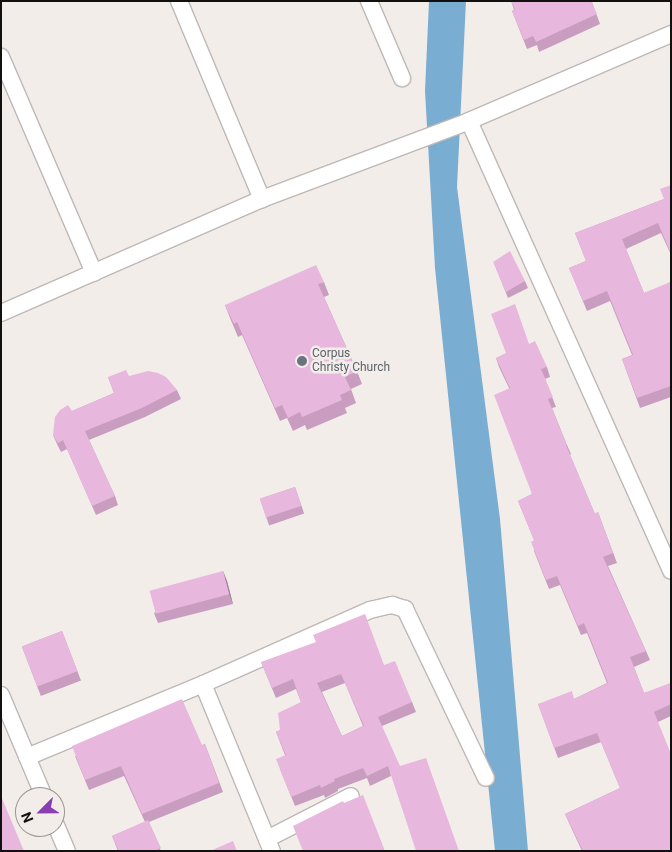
<!DOCTYPE html>
<html>
<head>
<meta charset="utf-8">
<style>
  body { margin:0 }
  #map { position:relative; width:672px; height:852px; overflow:hidden; background:#f3edea; font-family:Roboto,sans-serif }
  div>[style] { position:absolute }
  [style*='--x'] { left:calc(var(--x)*1px); top:calc(var(--y)*1px); width:calc(var(--w)*1px); rotate:calc(var(--a)*1deg) }
  .water>* { inset:0; background:#79add1 }
  .roads { filter:drop-shadow(1px 0 #beb8b6) drop-shadow(-1px 0 #beb8b6) drop-shadow(0 1px #beb8b6) drop-shadow(0 -1px #beb8b6) }
  .minor>* { height:16px; margin:-8px; padding:0 8px; transform-origin:8px; border-radius:8px; background:#fff }
  .wall>* { inset:0; background:#c89dbf; transform-origin:0 0 }
  .shaded-wall>* { inset:0; background:#a2809b }
  .building>* { inset:0; background:#e8b7de; transform-origin:0 0 }
  .dots>* { width:14px; height:14px; translate:-50% -50%; box-sizing:border-box; border:2px solid #f3edea; border-radius:50% }
  span { translate:-50% -50%; white-space:nowrap; text-align:center; line-height:1.15; -webkit-text-stroke:5px #f3edea; paint-order:stroke }
  .worship-label { font-size:12px; color:#5b616d }
  .left { translate:0 -50%; text-align:left }
  .frame { position:absolute; inset:0; border:2px solid #131110; pointer-events:none }
  .north { position:absolute; left:15px; top:787px; width:50px; height:50px; box-sizing:border-box; background:#f3edea; border:1px solid #999593; border-radius:50%; rotate:247deg; font-size:14px; font-weight:700; line-height:20px; text-align:center; color:#131110 }
  .north::after { content:''; display:block; margin:auto; width:18px; height:22px; background:#893fb1; clip-path:polygon(50% 0,100% 100%,50% 72%,0 100%) }
</style>
</head>
<body>
<div id="map">
  <div class="water">
    <div style="clip-path:polygon(429px 1px,466px 1px,457px 187px,500px 519px,528px 851px,495px 851px,435px 268px,425px 91px)"></div>
  </div>
  <div class="roads">
    <div class="minor">
      <div style="--x:179;--y:1;--w:215;--a:67.3"></div>
      <div style="--x:369;--y:1;--w:84;--a:66.8"></div>
      <div style="--x:1;--y:57;--w:235;--a:66.7"></div>
      <div style="--x:469;--y:121;--w:493;--a:65.8"></div>
      <div style="--x:1;--y:313;--w:285;--a:-23.6"></div>
      <div style="--x:262;--y:199;--w:221;--a:-20.6"></div>
      <div style="--x:469;--y:121;--w:220;--a:-23.3"></div>
      <div style="--x:203;--y:684;--w:181;--a:67.6"></div>
      <div style="--x:1;--y:695;--w:111;--a:67.1"></div>
      <div style="--x:27;--y:757;--w:191;--a:-22.5"></div>
      <div style="--x:203;--y:684;--w:183;--a:-23.9"></div>
      <div style="--x:370;--y:610;--w:23;--a:-13"></div>
      <div style="--x:392;--y:605;--w:14;--a:17"></div>
      <div style="--x:405;--y:609;--w:187;--a:64.4"></div>
      <div style="--x:55;--y:823;--w:30;--a:67"></div>
      <div style="--x:267;--y:839;--w:94;--a:-27.1"></div>
    </div>
  </div>
  <div class="wall">
    <div style="clip-path:polygon(511px 1px,593px 1px,592px 2px,600px 24px,539px 52px,537px 45px,527px 49px,512px 11px,514px 10px)"></div>
    <div style="clip-path:polygon(671px 185px,671px 255px,661px 233px,626px 249px,644px 293px,671px 283px,671px 397px,640px 408px,622px 359px,632px 355px,610px 301px,587px 311px,569px 268px,586px 261px,575px 233px,664px 199px)"></div>
    <div style="clip-path:polygon(496px 268px,525px 281px,528px 288px,508px 298px)"></div>
    <div style="clip-path:polygon(324px 282px,329px 295px,324px 297px,357px 371px,362px 384px,351px 389px,356px 403px,345px 408px,347px 413px,307px 430px,305px 425px,293px 431px,287px 418px,280px 421px,242px 335px,238px 337px,230px 318px,225px 305px)"></div>
    <div style="clip-path:polygon(529px 344px,547px 367px,550px 377px,545px 379px,556px 407px,552px 408px,567px 445px,571px 454px,570px 455px,595px 514px,598px 512px,617px 563px,608px 566px,646px 651px,650px 660px,634px 667px,644px 693px,671px 685px,671px 716px,658px 722px,671px 851px,582px 851px,569px 823px,565px 814px,620px 788px,601px 742px,558px 758px,538px 704px,574px 699px,607px 683px,587px 633px,581px 635px,560px 585px,549px 589px,534px 551px,534px 540px,518px 501px,532px 494px,509px 388px,499px 367px,496px 358px)"></div>
    <div style="clip-path:polygon(129px 376px,177px 390px,181px 399px,145px 417px,89px 440px,115px 496px,118px 505px,96px 515px,67px 449px,61px 452px,57px 444px,53px 435px,72px 411px,114px 393px,108px 377px)"></div>
    <div style="left:295px;top:487px;width:28px;height:37px;rotate:71deg"></div>
    <div style="clip-path:polygon(223px 571px,227px 581px,233px 604px,158px 623px,154px 613px)"></div>
    <div style="left:62px;top:631px;width:53px;height:43px;rotate:69deg"></div>
    <div style="clip-path:polygon(evenodd,261px 662px,384px 665px,412px 702px,416px 712px,382px 726px,391px 776px,370px 786px,367px 778px,338px 789px,338px 791px,325px 798px,324px 795px,295px 806px,280px 769px,285px 755px,276px 732px,280px 730px,301px 702px,296px 689px,276px 698px,261px 662px,345px 683px,363px 726px,342px 736px,322px 692px,345px 683px)"></div>
    <div style="clip-path:polygon(205px 744px,223px 792px,149px 822px,161px 851px,118px 851px,112px 836px,145px 822px,124px 776px,89px 790px,75px 756px,202px 745px)"></div>
  </div>
  <div class="shaded-wall">
    <div style="clip-path:polygon(223px 571px,227px 581px,233px 604px,229px 594px)"></div>
  </div>
  <div class="building">
    <div style="clip-path:polygon(511px 1px,591px 1px,597px 14px,536px 42px,533px 36px,524px 40px,512px 11px,515px 10px)"></div>
    <div style="clip-path:polygon(671px 185px,671px 254px,658px 223px,622px 239px,644px 293px,670px 282px,671px 283px,671px 386px,637px 398px,622px 359px,633px 355px,607px 291px,583px 301px,569px 268px,586px 261px,575px 233px,664px 199px,660px 189px)"></div>
    <div style="clip-path:polygon(510px 251px,525px 281px,506px 292px,493px 262px)"></div>
    <div style="clip-path:polygon(316px 265px,324px 282px,318px 284px,357px 371px,345px 377px,351px 390px,340px 395px,342px 400px,302px 417px,300px 412px,288px 418px,282px 405px,275px 408px,237px 322px,234px 324px,225px 305px)"></div>
    <div style="clip-path:polygon(515px 304px,529px 344px,535px 341px,547px 367px,541px 369px,553px 397px,548px 399px,567px 445px,566px 445px,595px 514px,598px 512px,613px 553px,603px 557px,646px 651px,630px 657px,644px 693px,670px 683px,671px 686px,671px 704px,654px 712px,671px 754px,671px 851px,583px 851px,565px 814px,620px 788px,597px 733px,554px 748px,538px 704px,572px 691px,574px 699px,608px 683px,584px 623px,578px 626px,557px 576px,546px 580px,531px 542px,534px 540px,518px 501px,532px 494px,494px 395px,510px 388px,496px 358px,506px 353px,491px 314px)"></div>
    <div style="clip-path:polygon(126px 370px,129px 376px,148px 371px,158px 373px,166px 377px,177px 390px,142px 408px,85px 431px,115px 496px,92px 506px,63px 440px,58px 443px,53px 435px,55px 417px,60px 410px,68px 405px,72px 411px,114px 393px,108px 377px)"></div>
    <div style="left:295px;top:487px;width:20px;height:37px;rotate:72deg"></div>
    <div style="left:223px;top:571px;width:24px;height:76px;rotate:75deg"></div>
    <div style="clip-path:polygon(evenodd,365px 614px,384px 665px,395px 661px,412px 702px,378px 717px,400px 766px,426px 758px,459px 851px,416px 851px,388px 766px,367px 776px,363px 768px,334px 779px,335px 781px,321px 788px,320px 785px,291px 797px,276px 759px,286px 755px,276px 732px,280px 730px,278px 713px,301px 702px,293px 679px,272px 688px,261px 662px,316px 642px,313px 635px,365px 614px,341px 674px,364px 726px,342px 736px,317px 683px,341px 674px)"></div>
    <div style="left:62px;top:631px;width:43px;height:43px;rotate:69deg"></div>
    <div style="clip-path:polygon(182px 699px,202px 745px,205px 744px,219px 783px,142px 814px,121px 766px,85px 780px,72px 746px)"></div>
    <div style="clip-path:polygon(363px 795px,385px 851px,303px 851px,293px 826px,343px 801px,344px 803px)"></div>
    <div style="clip-path:polygon(1px 796px,24px 851px,1px 851px)"></div>
    <div style="clip-path:polygon(148px 820px,161px 848px,155px 851px,119px 851px,112px 836px)"></div>
    <div style="clip-path:polygon(233px 841px,237px 851px,210px 851px)"></div>
  </div>
  <div class="dots">
    <div style="left:302px;top:361px;background:#6b7280"></div>
  </div>
  <div class="worship-label">
    <span class="left" style="left:312px;top:361px">Corpus<br>Christy Church</span>
  </div>
  <div class="frame"></div>
  <div class="north">N</div>
</div>
</body>
</html>
